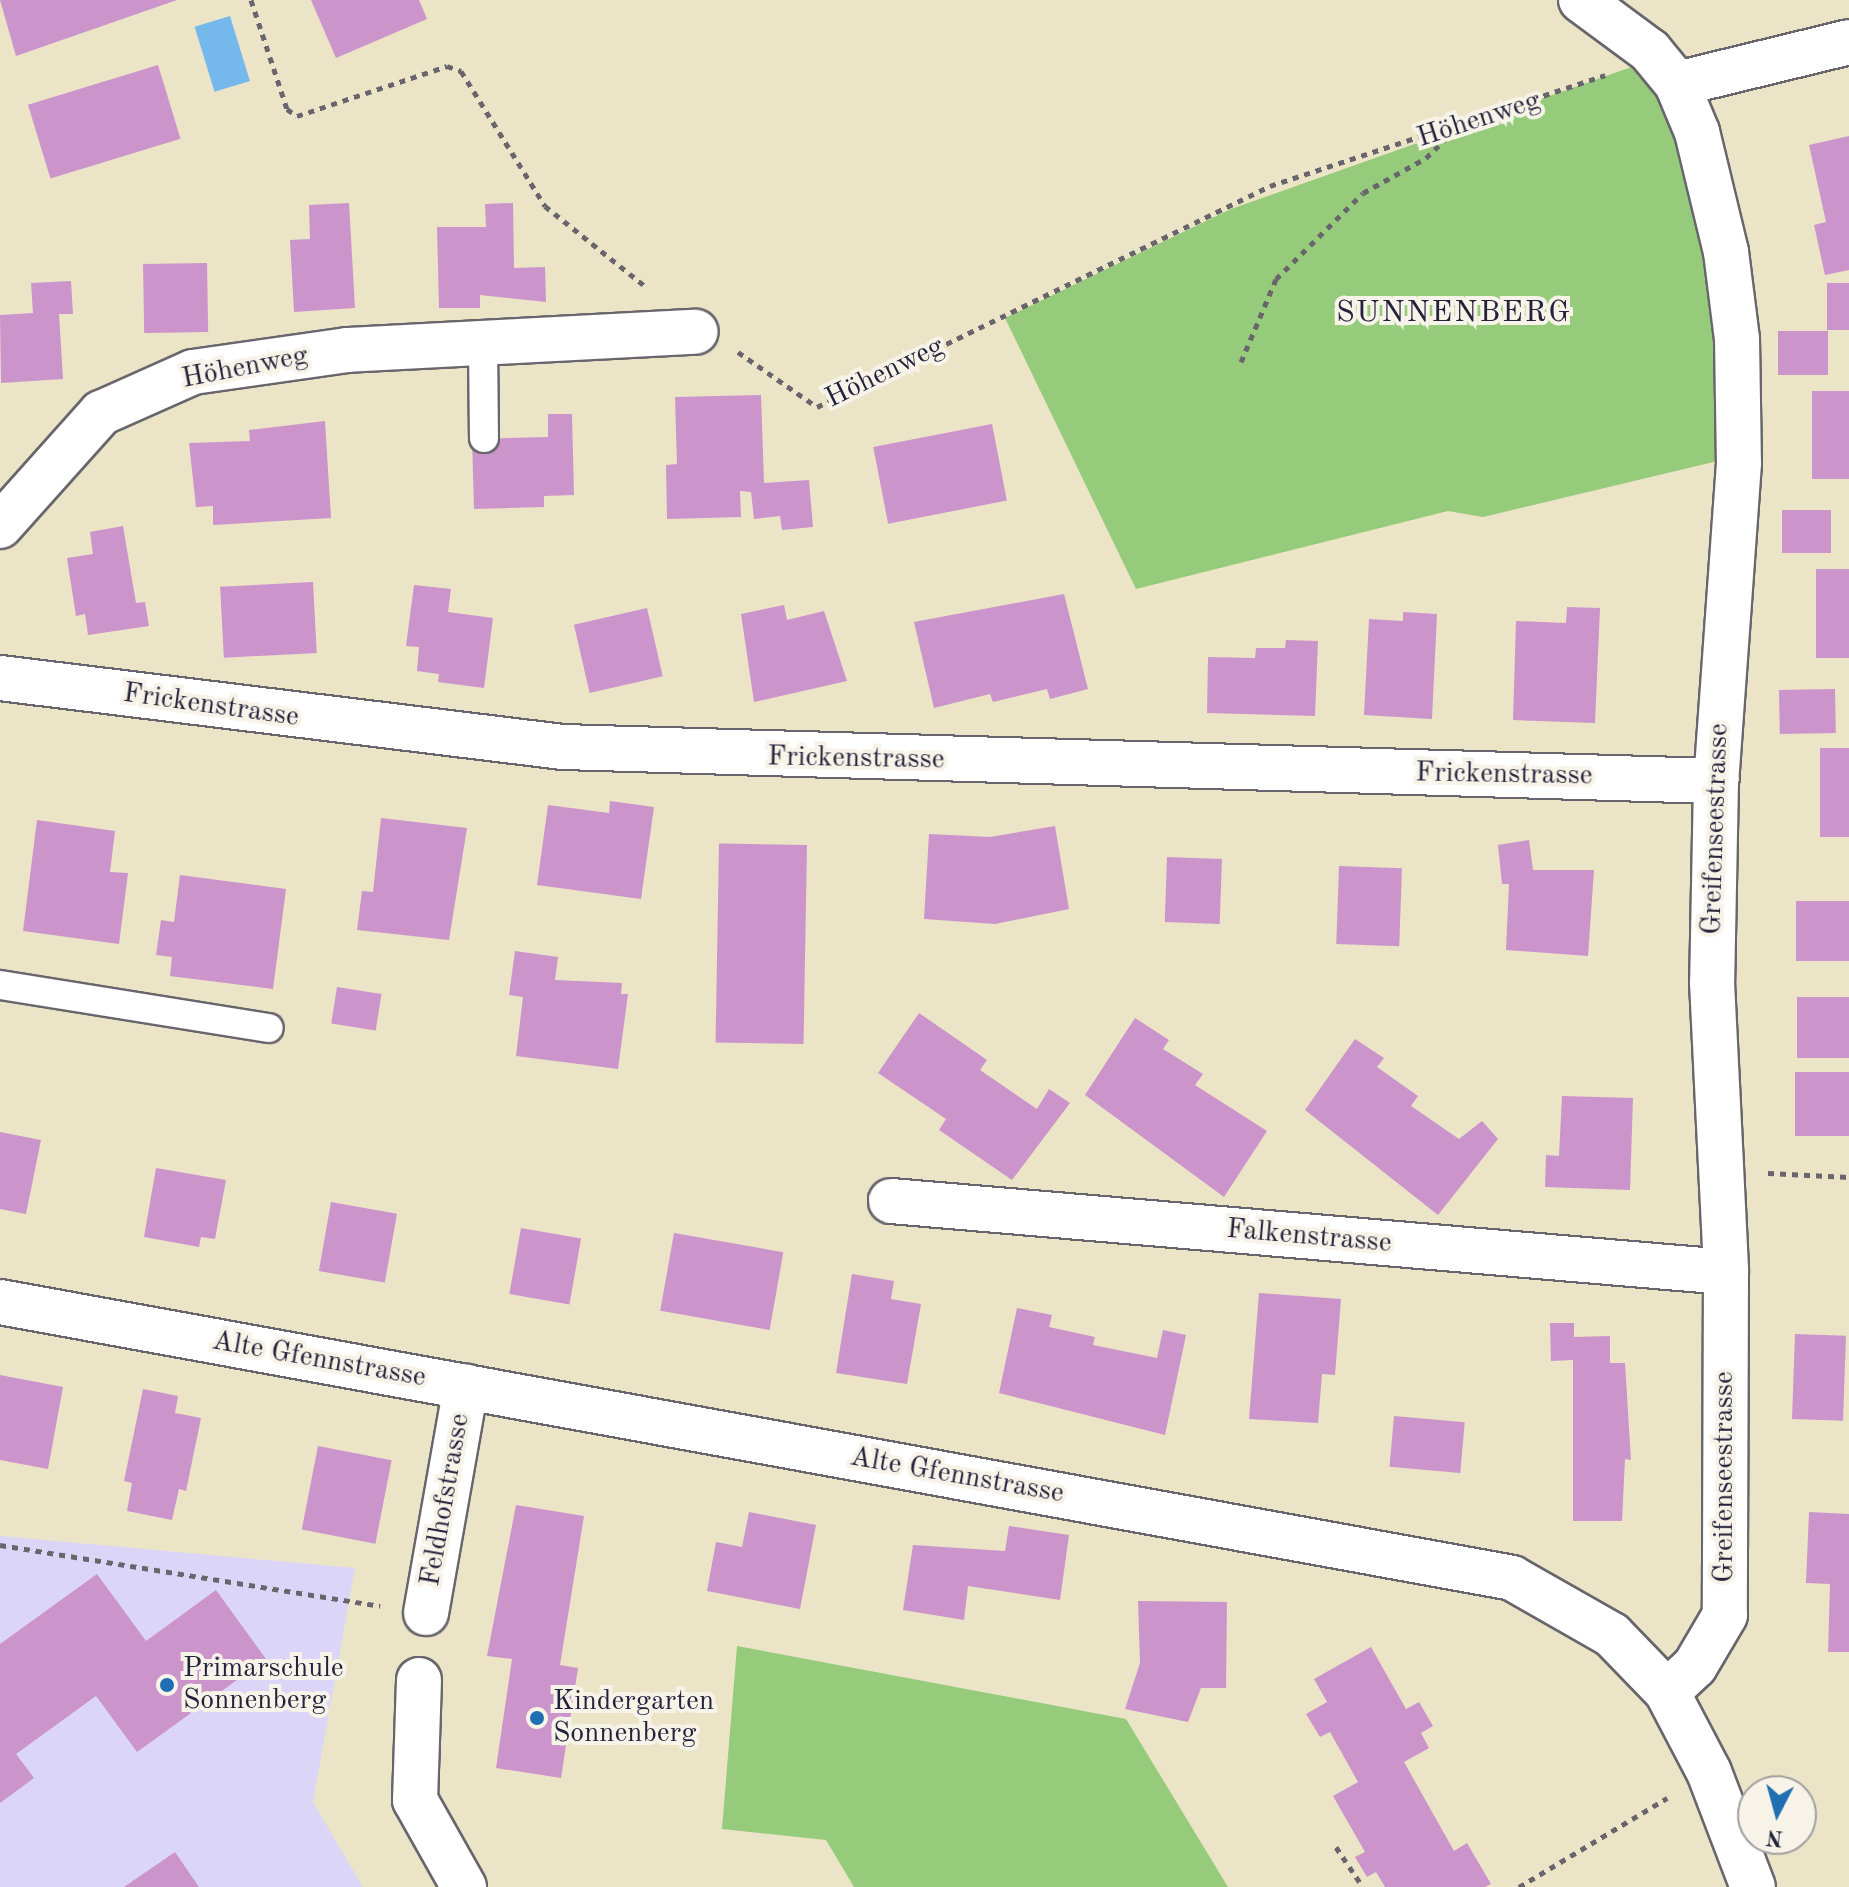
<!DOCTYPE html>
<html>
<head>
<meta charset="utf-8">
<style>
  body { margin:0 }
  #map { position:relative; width:1849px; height:1887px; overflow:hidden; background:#ebe4c7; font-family:"Old Standard TT",serif }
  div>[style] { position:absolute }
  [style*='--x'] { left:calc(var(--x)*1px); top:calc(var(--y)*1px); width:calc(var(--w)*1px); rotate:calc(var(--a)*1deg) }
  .built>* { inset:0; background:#dbd6f7 }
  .green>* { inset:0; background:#96cb7c }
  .water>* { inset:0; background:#75b8eb; transform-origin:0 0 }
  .building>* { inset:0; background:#cb94cb; transform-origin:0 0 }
  .path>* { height:5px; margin-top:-2.5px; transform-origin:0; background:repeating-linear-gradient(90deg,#68666c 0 6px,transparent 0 12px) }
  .roads { filter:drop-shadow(2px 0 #68666c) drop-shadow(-2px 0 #68666c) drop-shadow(0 2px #68666c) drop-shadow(0 -2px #68666c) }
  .lane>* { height:28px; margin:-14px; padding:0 14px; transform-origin:14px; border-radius:14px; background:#fff }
  .street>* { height:44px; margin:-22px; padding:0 22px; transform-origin:22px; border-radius:22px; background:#fff }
  .dots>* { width:22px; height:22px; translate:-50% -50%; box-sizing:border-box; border:4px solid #f7f3e8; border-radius:50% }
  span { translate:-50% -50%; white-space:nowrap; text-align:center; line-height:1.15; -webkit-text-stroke:8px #f7f3e8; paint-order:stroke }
  .street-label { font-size:28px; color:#22223b }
  .poi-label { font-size:28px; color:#22223b }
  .left { translate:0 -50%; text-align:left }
  .neighbourhood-label { font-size:30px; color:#22223b; letter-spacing:2px }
  .north { position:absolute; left:1737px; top:1775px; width:80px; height:80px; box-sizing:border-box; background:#f7f3e8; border:2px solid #a29fa3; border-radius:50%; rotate:186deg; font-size:22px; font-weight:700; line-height:32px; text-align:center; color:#22223b }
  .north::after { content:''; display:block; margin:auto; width:28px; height:36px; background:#1f6fb2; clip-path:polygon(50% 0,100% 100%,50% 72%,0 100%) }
</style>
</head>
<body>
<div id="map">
  <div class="built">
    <div style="clip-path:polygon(0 1536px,355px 1568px,313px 1802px,363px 1887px,0 1887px)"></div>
  </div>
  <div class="green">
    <div style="clip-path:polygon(1640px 64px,1676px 106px,1723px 293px,1726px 459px,1483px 517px,1448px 511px,1136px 589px,1005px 318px,1231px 209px)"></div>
    <div style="clip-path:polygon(737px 1646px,1126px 1719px,1228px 1887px,854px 1887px,826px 1840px,722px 1829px)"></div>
  </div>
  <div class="water">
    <div style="left:230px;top:16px;width:68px;height:37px;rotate:73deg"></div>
  </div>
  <div class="building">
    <div style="clip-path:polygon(0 0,177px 0,16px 56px)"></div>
    <div style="clip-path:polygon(311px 0,419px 0,427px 19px,336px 58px)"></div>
    <div style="left:158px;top:65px;width:77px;height:136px;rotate:73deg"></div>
    <div style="clip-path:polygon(1849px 136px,1849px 270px,1825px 275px,1814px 225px,1826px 222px,1809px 145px)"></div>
    <div style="clip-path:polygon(349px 203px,355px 308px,294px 312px,290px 240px,310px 239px,309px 205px)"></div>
    <div style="clip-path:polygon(513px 203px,514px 268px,545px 267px,546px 302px,480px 295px,480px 308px,439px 308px,437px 227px,486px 227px,485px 204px)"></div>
    <div style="left:207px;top:263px;width:69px;height:64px;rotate:89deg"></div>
    <div style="clip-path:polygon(71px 281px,73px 314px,59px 314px,63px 379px,1px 383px,0 315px,33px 313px,31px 283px)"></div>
    <div style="left:1827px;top:283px;width:22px;height:47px"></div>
    <div style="left:1778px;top:331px;width:50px;height:44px"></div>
    <div style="left:1849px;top:391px;width:88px;height:37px;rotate:90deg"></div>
    <div style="clip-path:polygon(761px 395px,764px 483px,809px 480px,813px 527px,782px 530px,780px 516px,754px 519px,751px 492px,740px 491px,741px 517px,667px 519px,666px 465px,677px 464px,675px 397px)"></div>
    <div style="clip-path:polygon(548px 414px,572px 414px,574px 495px,544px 496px,544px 507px,474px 509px,472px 439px,548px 437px)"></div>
    <div style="clip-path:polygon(325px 421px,331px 518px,213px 525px,213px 506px,196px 507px,189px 443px,250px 441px,249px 430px)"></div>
    <div style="left:992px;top:424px;width:78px;height:121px;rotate:79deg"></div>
    <div style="left:1782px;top:510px;width:49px;height:43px"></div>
    <div style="clip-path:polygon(123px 526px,136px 603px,145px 602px,149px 626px,88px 635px,85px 614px,76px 616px,67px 558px,93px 554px,90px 532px)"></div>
    <div style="left:1849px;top:569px;width:89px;height:33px;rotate:90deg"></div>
    <div style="left:313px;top:582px;width:71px;height:93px;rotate:87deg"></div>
    <div style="clip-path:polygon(414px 585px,451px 589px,448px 612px,493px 618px,484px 688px,438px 682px,439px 674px,417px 671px,419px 647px,406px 646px)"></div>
    <div style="clip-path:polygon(1064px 594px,1088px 689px,1050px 699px,1047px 689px,993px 702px,990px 694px,934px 708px,914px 622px)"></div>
    <div style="clip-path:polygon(784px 605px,787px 620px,824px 611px,847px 681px,754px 702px,741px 614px)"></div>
    <div style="clip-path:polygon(1567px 607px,1600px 608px,1595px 723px,1513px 720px,1516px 621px,1566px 623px)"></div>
    <div style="left:647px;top:608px;width:70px;height:75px;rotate:77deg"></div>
    <div style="clip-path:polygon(1403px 612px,1437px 614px,1432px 719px,1364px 715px,1369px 619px,1403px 621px)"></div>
    <div style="clip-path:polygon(1286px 640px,1318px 641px,1315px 716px,1207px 713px,1208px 657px,1255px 658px,1256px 648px,1285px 648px)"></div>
    <div style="left:1835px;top:689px;width:44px;height:56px;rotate:89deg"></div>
    <div style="left:1849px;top:748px;width:89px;height:29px;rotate:90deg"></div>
    <div style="clip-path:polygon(610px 801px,654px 807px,641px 899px,537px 885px,548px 805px,609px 813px)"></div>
    <div style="clip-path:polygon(381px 818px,467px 828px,449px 940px,357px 930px,362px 891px,373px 892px)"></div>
    <div style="clip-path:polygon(37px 820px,115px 831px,110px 872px,128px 873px,119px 944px,23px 931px)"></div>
    <div style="clip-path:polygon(1055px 826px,1069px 909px,995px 924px,924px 919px,929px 834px,990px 837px)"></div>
    <div style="clip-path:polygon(1529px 840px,1533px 870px,1594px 870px,1588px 956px,1506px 950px,1509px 884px,1502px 884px,1498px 845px)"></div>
    <div style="left:807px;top:845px;width:199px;height:88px;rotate:91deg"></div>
    <div style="left:1167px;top:857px;width:55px;height:65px;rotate:2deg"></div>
    <div style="left:1339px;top:866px;width:63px;height:78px;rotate:2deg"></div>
    <div style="clip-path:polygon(180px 875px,286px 889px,273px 989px,170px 976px,172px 957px,156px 955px,161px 920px,174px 922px)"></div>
    <div style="left:1796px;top:901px;width:53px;height:60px"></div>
    <div style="clip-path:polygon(515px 951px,558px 957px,555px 980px,622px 983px,621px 994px,628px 994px,618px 1069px,516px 1056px,523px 997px,509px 995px)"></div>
    <div style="left:337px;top:987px;width:45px;height:37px;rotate:9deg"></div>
    <div style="left:1849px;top:997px;width:61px;height:52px;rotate:90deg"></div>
    <div style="clip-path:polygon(919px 1013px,987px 1060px,980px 1070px,1037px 1109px,1049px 1089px,1070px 1103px,1012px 1180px,939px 1130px,946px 1119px,878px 1073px)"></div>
    <div style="clip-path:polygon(1135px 1018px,1169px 1040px,1163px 1049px,1203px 1074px,1195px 1085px,1267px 1131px,1224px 1197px,1085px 1095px)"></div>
    <div style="clip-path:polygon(1355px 1039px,1384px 1058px,1377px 1067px,1418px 1096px,1411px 1106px,1459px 1139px,1482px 1121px,1498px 1139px,1438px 1215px,1305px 1110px)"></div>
    <div style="left:1795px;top:1072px;width:54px;height:64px"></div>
    <div style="clip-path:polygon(1562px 1096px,1633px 1098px,1630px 1190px,1545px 1187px,1546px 1155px,1559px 1156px)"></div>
    <div style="clip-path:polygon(0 1132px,41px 1140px,26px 1214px,0 1209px)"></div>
    <div style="clip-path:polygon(156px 1168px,226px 1180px,215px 1239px,201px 1237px,199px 1247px,144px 1237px)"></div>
    <div style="left:331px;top:1202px;width:67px;height:70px;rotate:10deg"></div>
    <div style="left:521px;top:1228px;width:61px;height:67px;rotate:10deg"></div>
    <div style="left:674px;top:1233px;width:111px;height:79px;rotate:10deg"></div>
    <div style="clip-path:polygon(852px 1274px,894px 1281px,891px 1299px,921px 1304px,907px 1384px,836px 1373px)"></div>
    <div style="clip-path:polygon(1259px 1293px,1341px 1299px,1335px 1375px,1322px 1374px,1318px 1423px,1249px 1419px)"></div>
    <div style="clip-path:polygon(1017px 1308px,1052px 1315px,1049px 1327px,1095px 1337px,1093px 1345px,1157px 1358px,1163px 1330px,1186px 1335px,1165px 1435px,999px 1393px)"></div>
    <div style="clip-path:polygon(1550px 1323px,1574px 1323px,1574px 1337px,1610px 1336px,1610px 1363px,1625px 1363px,1631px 1460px,1625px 1459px,1622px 1521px,1573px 1521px,1573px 1360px,1551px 1361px)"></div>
    <div style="left:1795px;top:1334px;width:51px;height:85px;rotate:2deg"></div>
    <div style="clip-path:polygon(0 1375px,63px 1387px,48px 1469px,0 1460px)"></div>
    <div style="clip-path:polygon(143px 1389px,178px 1396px,175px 1413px,201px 1418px,186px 1491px,179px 1489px,172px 1520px,127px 1511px,132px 1483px,124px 1481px)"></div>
    <div style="left:1394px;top:1416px;width:71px;height:51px;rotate:5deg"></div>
    <div style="left:318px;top:1446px;width:75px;height:85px;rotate:11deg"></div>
    <div style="clip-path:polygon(516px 1505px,584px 1516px,560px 1665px,578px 1668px,561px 1778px,496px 1768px,512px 1659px,487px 1656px)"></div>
    <div style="clip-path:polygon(749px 1512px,816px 1525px,800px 1609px,707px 1591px,716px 1542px,742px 1547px)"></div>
    <div style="clip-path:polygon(1809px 1512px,1849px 1514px,1849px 1652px,1828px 1652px,1830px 1584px,1806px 1583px)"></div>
    <div style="clip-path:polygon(1009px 1526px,1069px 1535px,1060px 1600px,968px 1586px,964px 1620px,903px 1610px,913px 1545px,1005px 1551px)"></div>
    <div style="clip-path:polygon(97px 1574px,146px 1641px,216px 1590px,266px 1659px,137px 1752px,96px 1696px,16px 1754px,34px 1778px,0 1803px,0 1644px)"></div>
    <div style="clip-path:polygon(1138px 1601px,1227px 1602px,1226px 1688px,1201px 1688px,1188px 1722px,1125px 1709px,1140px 1663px)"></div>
    <div style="clip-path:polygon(1371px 1647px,1406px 1709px,1419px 1702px,1433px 1726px,1421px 1733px,1429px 1748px,1404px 1762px,1454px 1851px,1467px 1843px,1491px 1884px,1485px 1887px,1385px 1887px,1376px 1872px,1367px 1877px,1355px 1857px,1365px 1852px,1333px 1796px,1358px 1782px,1330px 1732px,1320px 1737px,1306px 1714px,1327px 1702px,1314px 1679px)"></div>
    <div style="clip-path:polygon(175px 1852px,199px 1887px,124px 1887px)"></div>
  </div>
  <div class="path">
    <div style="--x:251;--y:0;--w:115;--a:71.7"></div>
    <div style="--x:287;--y:109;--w:12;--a:35"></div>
    <div style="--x:297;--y:116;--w:158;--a:-18.4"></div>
    <div style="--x:447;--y:66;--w:15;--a:20"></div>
    <div style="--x:461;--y:71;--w:159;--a:58.1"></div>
    <div style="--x:545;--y:206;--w:129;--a:38.7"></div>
    <div style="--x:738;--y:352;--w:96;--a:34.8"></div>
    <div style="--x:817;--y:407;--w:504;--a:-26.01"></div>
    <div style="--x:1270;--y:186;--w:353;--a:-18.3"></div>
    <div style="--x:1241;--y:362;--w:90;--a:-67.1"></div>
    <div style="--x:1276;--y:279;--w:122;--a:-44.7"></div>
    <div style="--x:1363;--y:193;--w:72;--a:-29.1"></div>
    <div style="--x:1426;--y:158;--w:43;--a:-44.1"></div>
    <div style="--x:1768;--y:1173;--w:81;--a:2.8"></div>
    <div style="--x:0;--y:1545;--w:385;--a:9.1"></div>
    <div style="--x:1336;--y:1847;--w:48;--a:56"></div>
    <div style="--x:1519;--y:1887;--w:173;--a:-31"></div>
  </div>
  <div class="roads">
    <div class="lane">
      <div style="--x:483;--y:344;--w:94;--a:89.4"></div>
      <div style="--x:0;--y:985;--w:272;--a:9.1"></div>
    </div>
    <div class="street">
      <div style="--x:1581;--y:0;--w:86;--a:36.5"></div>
      <div style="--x:1650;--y:51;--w:43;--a:50.7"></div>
      <div style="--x:1677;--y:84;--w:52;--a:67.4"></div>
      <div style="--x:1697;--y:132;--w:123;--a:76.4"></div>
      <div style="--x:1726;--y:252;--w:88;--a:82.8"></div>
      <div style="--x:1737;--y:339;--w:124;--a:89.1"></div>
      <div style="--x:1739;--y:463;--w:319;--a:94.1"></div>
      <div style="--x:1716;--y:781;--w:201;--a:91.1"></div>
      <div style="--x:1712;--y:982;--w:290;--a:87.2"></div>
      <div style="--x:1726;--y:1272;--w:343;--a:90.2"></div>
      <div style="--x:1725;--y:1615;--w:59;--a:120.5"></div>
      <div style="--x:1695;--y:1666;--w:38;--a:137"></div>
      <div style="--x:1677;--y:84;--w:177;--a:-13.7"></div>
      <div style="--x:0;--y:526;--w:152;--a:-48.2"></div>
      <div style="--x:101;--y:413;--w:101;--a:-24"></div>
      <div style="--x:193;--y:372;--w:156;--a:-8.1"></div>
      <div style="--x:347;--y:350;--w:349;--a:-3"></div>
      <div style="--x:0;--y:678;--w:567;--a:6.99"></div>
      <div style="--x:563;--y:747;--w:1154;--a:1.69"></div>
      <div style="--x:891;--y:1201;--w:838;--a:4.86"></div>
      <div style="--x:0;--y:1302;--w:1537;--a:10.34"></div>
      <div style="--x:1512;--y:1578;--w:115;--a:29.7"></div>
      <div style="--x:1612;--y:1635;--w:79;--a:46"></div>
      <div style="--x:1667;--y:1692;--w:90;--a:62.3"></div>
      <div style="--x:1709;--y:1772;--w:123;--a:69.1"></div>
      <div style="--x:426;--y:1613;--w:230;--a:-80"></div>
      <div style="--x:419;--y:1680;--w:120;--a:91.9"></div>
      <div style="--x:415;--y:1800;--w:100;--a:60.6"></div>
    </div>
  </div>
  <div class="dots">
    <div style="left:167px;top:1685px;background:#1f6fb2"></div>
    <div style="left:537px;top:1718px;background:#1f6fb2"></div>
  </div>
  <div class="street-label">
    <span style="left:1479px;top:120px;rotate:-18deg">Höhenweg</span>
    <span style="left:245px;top:368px;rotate:-11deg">Höhenweg</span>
    <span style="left:885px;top:373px;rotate:-26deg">Höhenweg</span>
    <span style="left:211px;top:706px;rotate:8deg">Frickenstrasse</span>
    <span style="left:856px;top:759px;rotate:1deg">Frickenstrasse</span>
    <span style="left:1504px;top:775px;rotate:1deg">Frickenstrasse</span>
    <span style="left:1716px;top:829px;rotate:-88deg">Greifenseestrasse</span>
    <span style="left:1309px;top:1237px;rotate:5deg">Falkenstrasse</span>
    <span style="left:319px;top:1360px;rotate:10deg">Alte Gfennstrasse</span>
    <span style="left:957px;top:1476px;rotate:10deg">Alte Gfennstrasse</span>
    <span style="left:1725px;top:1477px;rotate:-90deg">Greifenseestrasse</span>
    <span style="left:446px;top:1500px;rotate:-80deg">Feldhofstrasse</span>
  </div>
  <div class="poi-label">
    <span class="left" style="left:183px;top:1685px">Primarschule<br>Sonnenberg</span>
    <span class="left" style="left:553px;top:1718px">Kindergarten<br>Sonnenberg</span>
  </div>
  <div class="neighbourhood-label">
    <span style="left:1454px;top:313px">SUNNENBERG</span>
  </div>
  <div class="north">N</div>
</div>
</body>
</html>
